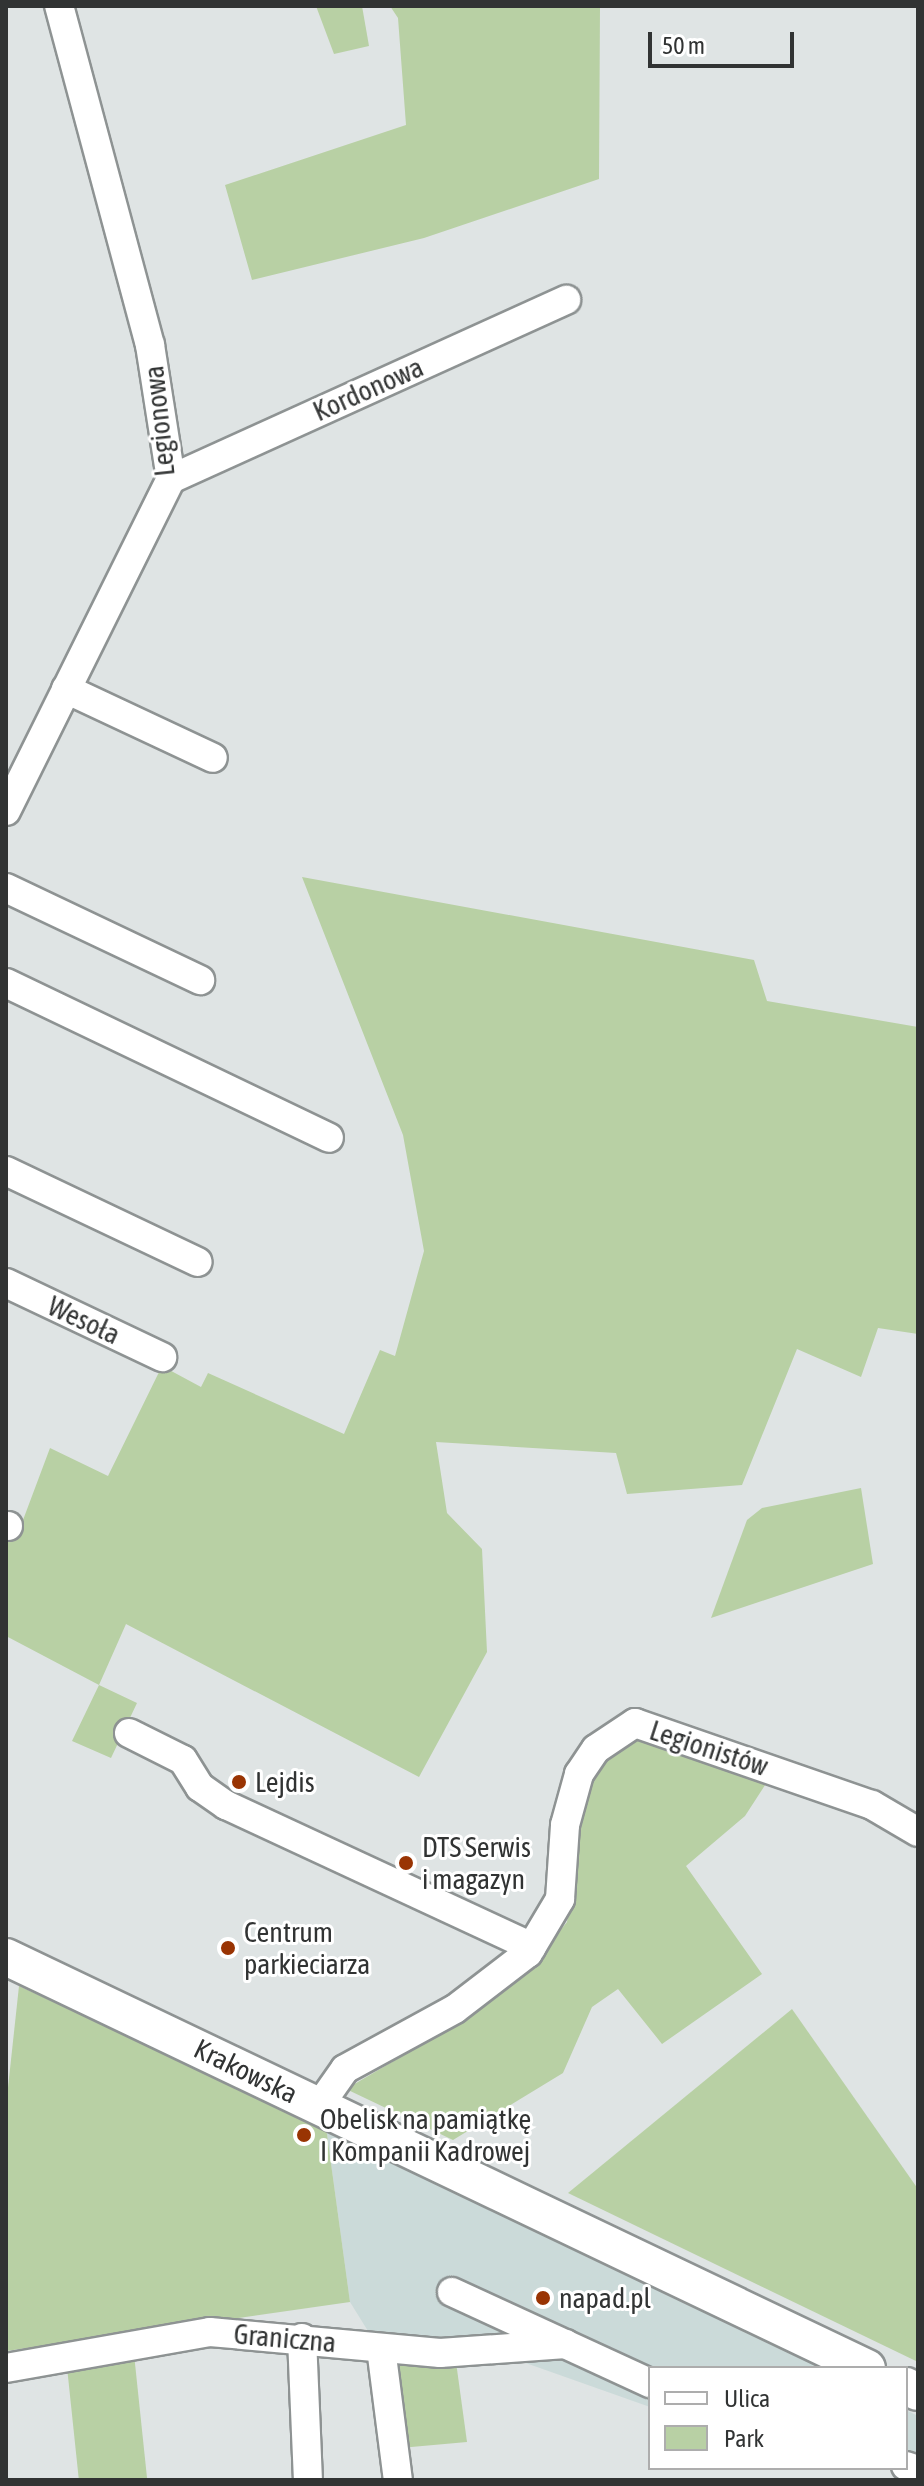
<!DOCTYPE html>
<html>
<head>
<meta charset="utf-8">
<style>
  body { margin:0 }
  #map { position:relative; width:924px; height:2486px; overflow:hidden; background:#dfe4e4; font-family:"Asap Condensed",sans-serif }
  div>[style] { position:absolute }
  [style*='--x'] { left:calc(var(--x)*1px); top:calc(var(--y)*1px); width:calc(var(--w)*1px); rotate:calc(var(--a)*1deg) }
  .built>* { inset:0; background:#cbdad9 }
  .green>* { inset:0; background:#b8d0a4; transform-origin:0 0 }
  .roads { filter:drop-shadow(2px 0 #8e9393) drop-shadow(-2px 0 #8e9393) drop-shadow(0 2px #8e9393) drop-shadow(0 -2px #8e9393) }
  .minor>* { height:28px; margin:-14px; padding:0 14px; transform-origin:14px; border-radius:14px; background:#fff }
  .major>* { height:36px; margin:-18px; padding:0 18px; transform-origin:18px; border-radius:18px; background:#fff }
  .dots>* { width:22px; height:22px; translate:-50% -50%; box-sizing:border-box; border:4px solid #fff; border-radius:50% }
  span { translate:-50% -50%; white-space:nowrap; text-align:center; line-height:1.15; -webkit-text-stroke:6px #fff; paint-order:stroke }
  .street-label { font-size:28px; color:#313333 }
  .poi-label { font-size:28px; color:#313333 }
  .left { translate:0 -50%; text-align:left }
  .frame { position:absolute; inset:0; border:8px solid #313333; pointer-events:none }
  .legend { position:absolute; left:648px; top:2366px; width:260px; height:104px; box-sizing:border-box; background:#fff; border:2px solid #adadad; margin:0; padding:10px 14px; list-style:none; font-size:24px; color:#313333 }
  .legend li { display:flex; align-items:center; gap:16px; height:40px }
  .legend b { width:40px; border:2px solid #adadad }
  .scale { position:absolute; left:648px; top:32px; width:146px; height:36px; box-sizing:border-box; border:4px solid #313333; border-top:0; padding-left:10px; font-size:24px; line-height:28px; white-space:nowrap; color:#313333; -webkit-text-stroke:6px #fff; paint-order:stroke }
</style>
</head>
<body>
<div id="map">
  <div class="built">
    <div style="clip-path:polygon(326px 2127px,712px 2315px,820px 2368px,650px 2368px,650px 2407px,506px 2356px,376px 2344px,350px 2302px)"></div>
    <div style="clip-path:polygon(906px 2410px,918px 2416px,918px 2461px,906px 2457px)"></div>
  </div>
  <div class="green">
    <div style="clip-path:polygon(316px 6px,362px 6px,369px 46px,334px 54px)"></div>
    <div style="clip-path:polygon(390px 6px,600px 6px,599px 179px,424px 238px,252px 280px,225px 185px,406px 125px,398px 18px)"></div>
    <div style="clip-path:polygon(302px 877px,754px 960px,767px 1001px,918px 1027px,918px 1334px,878px 1328px,861px 1377px,797px 1349px,742px 1485px,627px 1494px,616px 1453px,436px 1442px,447px 1513px,482px 1549px,487px 1652px,419px 1777px,126px 1624px,99px 1685px,137px 1703px,111px 1758px,72px 1741px,99px 1685px,6px 1636px,6px 1512px,23px 1520px,50px 1448px,108px 1476px,162px 1366px,201px 1387px,208px 1373px,344px 1434px,380px 1350px,395px 1356px,424px 1251px,403px 1135px)"></div>
    <div style="clip-path:polygon(861px 1488px,873px 1564px,711px 1618px,747px 1520px,762px 1508px)"></div>
    <div style="clip-path:polygon(648px 1733px,771px 1776px,745px 1816px,686px 1866px,762px 1974px,662px 2044px,618px 1989px,592px 2007px,563px 2073px,453px 2140px,346px 2089px,460px 2022px,528px 1970px,567px 1922px,587px 1774px,625px 1739px)"></div>
    <div style="clip-path:polygon(19px 1986px,326px 2127px,350px 2302px,6px 2351px,6px 2106px)"></div>
    <div style="clip-path:polygon(792px 2009px,918px 2189px,918px 2362px,568px 2193px)"></div>
    <div style="left:134px;top:2354px;width:127px;height:68px;rotate:84deg"></div>
    <div style="clip-path:polygon(387px 2361px,456px 2362px,467px 2442px,400px 2448px)"></div>
  </div>
  <div class="roads">
    <div class="minor">
      <div style="--x:171;--y:479;--w:434;--a:-24.4"></div>
      <div style="--x:66;--y:689;--w:162;--a:25.1"></div>
      <div style="--x:6;--y:811;--w:371;--a:-63.6"></div>
      <div style="--x:171;--y:479;--w:136;--a:-98.9"></div>
      <div style="--x:150;--y:345;--w:351;--a:-105"></div>
      <div style="--x:6;--y:888;--w:215;--a:25.4"></div>
      <div style="--x:6;--y:983;--w:358;--a:25.6"></div>
      <div style="--x:6;--y:1171;--w:212;--a:25.4"></div>
      <div style="--x:6;--y:1283;--w:173;--a:25.4"></div>
      <div style="--x:6;--y:1526;--w:2;--a:0"></div>
      <div style="--x:129;--y:1733;--w:60;--a:26.6"></div>
      <div style="--x:183;--y:1760;--w:32;--a:58"></div>
      <div style="--x:200;--y:1787;--w:32;--a:35"></div>
      <div style="--x:226;--y:1805;--w:337;--a:24.9"></div>
      <div style="--x:319;--y:2106;--w:45;--a:-54.9"></div>
      <div style="--x:345;--y:2069;--w:125;--a:-28.6"></div>
      <div style="--x:455;--y:2009;--w:92;--a:-37.5"></div>
      <div style="--x:528;--y:1953;--w:63;--a:-59.3"></div>
      <div style="--x:560;--y:1899;--w:74;--a:-86.1"></div>
      <div style="--x:565;--y:1825;--w:53;--a:-74.6"></div>
      <div style="--x:579;--y:1774;--w:30;--a:-56"></div>
      <div style="--x:596;--y:1749;--w:47;--a:-33.7"></div>
      <div style="--x:635;--y:1723;--w:251;--a:19.1"></div>
      <div style="--x:872;--y:1805;--w:53;--a:30.4"></div>
      <div style="--x:452;--y:2292;--w:218;--a:24.7"></div>
      <div style="--x:302;--y:2338;--w:142;--a:87.6"></div>
      <div style="--x:381;--y:2348;--w:133;--a:82.7"></div>
      <div style="--x:6;--y:2368;--w:207;--a:-10"></div>
      <div style="--x:210;--y:2332;--w:231;--a:5.2"></div>
      <div style="--x:440;--y:2353;--w:126;--a:-4.1"></div>
      <div style="--x:906;--y:2466;--w:13;--a:18"></div>
    </div>
    <div class="major">
      <div style="--x:6;--y:1957;--w:954;--a:25.52"></div>
      <div style="--x:906;--y:2386;--w:13;--a:27"></div>
    </div>
  </div>
  <div class="dots">
    <div style="left:239px;top:1782px;background:#993403"></div>
    <div style="left:406px;top:1863px;background:#993403"></div>
    <div style="left:228px;top:1948px;background:#993403"></div>
    <div style="left:304px;top:2135px;background:#993403"></div>
    <div style="left:543px;top:2298px;background:#993403"></div>
  </div>
  <div class="street-label">
    <span style="left:368px;top:389px;rotate:-24deg">Kordonowa</span>
    <span style="left:159px;top:421px;rotate:-96deg">Legionowa</span>
    <span style="left:84px;top:1320px;rotate:25deg">Wesoła</span>
    <span style="left:709px;top:1748px;rotate:18deg">Legionistów</span>
    <span style="left:246px;top:2071px;rotate:26deg">Krakowska</span>
    <span style="left:285px;top:2338px;rotate:5deg">Graniczna</span>
  </div>
  <div class="poi-label">
    <span class="left" style="left:255px;top:1782px">Lejdis</span>
    <span class="left" style="left:422px;top:1863px">DTS Serwis<br>i magazyn</span>
    <span class="left" style="left:244px;top:1948px">Centrum<br>parkieciarza</span>
    <span class="left" style="left:320px;top:2135px">Obelisk na pamiątkę<br>I Kompanii Kadrowej</span>
    <span class="left" style="left:559px;top:2298px">napad.pl</span>
  </div>
  <div class="frame"></div>
  <ul class="legend">
  <li><b style="height:10px;background:#fff"></b>Ulica</li>
  <li><b style="height:22px;background:#b8d0a4"></b>Park</li>
  </ul>
  <div class="scale">50 m</div>
</div>
</body>
</html>
